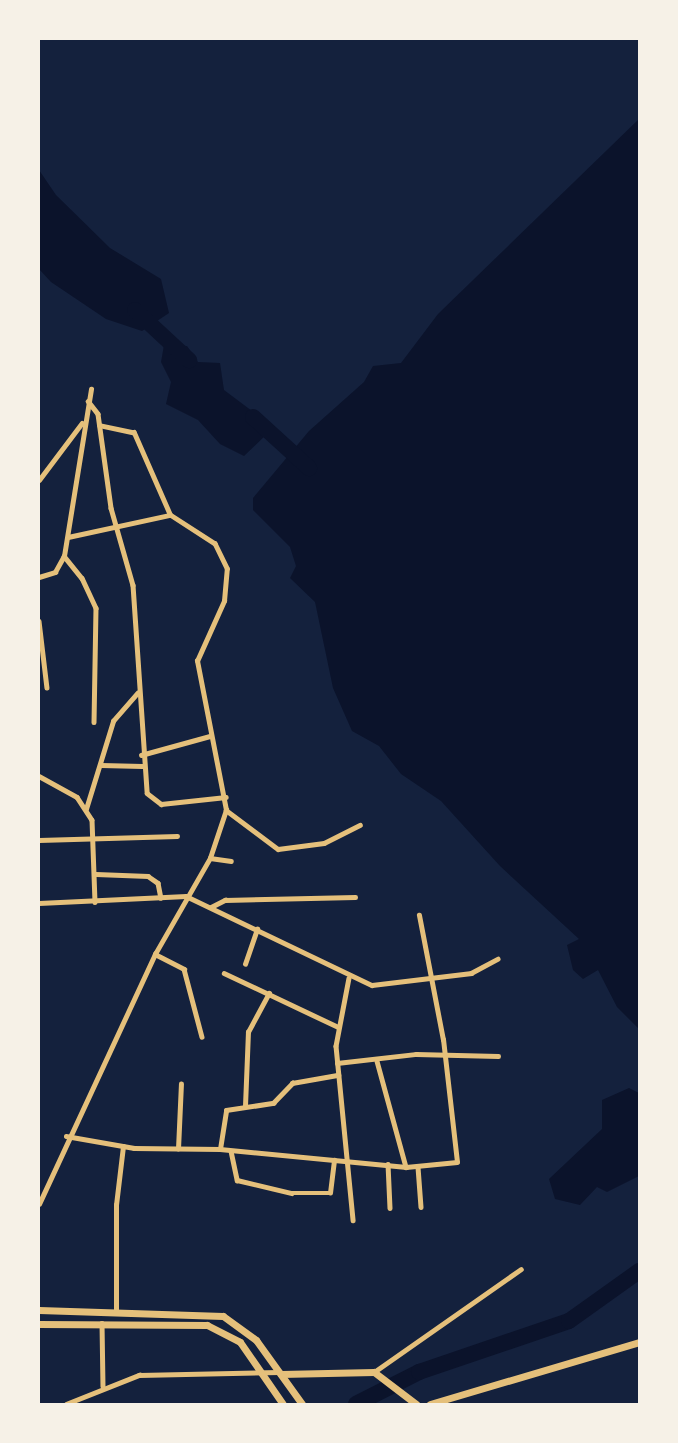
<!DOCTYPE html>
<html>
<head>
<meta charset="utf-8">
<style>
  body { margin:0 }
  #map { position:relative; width:678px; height:1443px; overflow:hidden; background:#14213d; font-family:Barlow,sans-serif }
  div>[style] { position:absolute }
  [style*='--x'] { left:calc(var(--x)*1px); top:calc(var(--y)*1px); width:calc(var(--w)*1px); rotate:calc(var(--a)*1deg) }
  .water>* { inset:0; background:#0b132b }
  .river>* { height:16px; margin:-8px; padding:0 8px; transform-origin:8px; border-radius:8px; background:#0b132b }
  .minor>* { height:4.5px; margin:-2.25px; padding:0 2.25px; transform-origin:2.25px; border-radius:2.25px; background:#e5c07b }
  .secondary>* { height:7px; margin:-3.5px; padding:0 3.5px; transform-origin:3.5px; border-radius:3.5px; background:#e5c07b }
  span { translate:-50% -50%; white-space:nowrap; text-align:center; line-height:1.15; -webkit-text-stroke:5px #f6f1e7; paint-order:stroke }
  .frame { position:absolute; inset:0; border:40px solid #f6f1e7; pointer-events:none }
</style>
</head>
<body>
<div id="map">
  <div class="water">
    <div style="clip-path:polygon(639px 119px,639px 1029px,617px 1007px,598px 970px,583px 979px,573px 970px,567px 945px,579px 939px,500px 866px,441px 801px,401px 774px,379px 746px,352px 731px,333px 688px,315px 602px,290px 578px,296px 566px,290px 547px,253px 510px,253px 498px,309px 431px,364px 382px,373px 366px,401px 363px,438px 314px)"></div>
    <div style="clip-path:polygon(39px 170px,56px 195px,110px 248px,161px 279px,169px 313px,142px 331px,106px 319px,51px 282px,39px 269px)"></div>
    <div style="clip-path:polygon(164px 345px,187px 346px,198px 362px,220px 363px,224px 390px,260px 417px,269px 432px,244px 456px,220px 444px,198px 420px,166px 404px,171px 382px,161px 362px)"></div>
    <div style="clip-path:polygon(629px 1088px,639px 1093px,639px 1176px,607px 1192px,597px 1187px,580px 1205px,555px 1199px,549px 1179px,602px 1129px,602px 1100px)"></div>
  </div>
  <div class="river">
    <div style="--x:135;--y:310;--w:74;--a:42.8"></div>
    <div style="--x:253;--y:417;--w:76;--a:42.3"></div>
    <div style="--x:356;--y:1404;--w:71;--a:-26.9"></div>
    <div style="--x:419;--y:1372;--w:158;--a:-18.8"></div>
    <div style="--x:569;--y:1321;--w:86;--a:-35.5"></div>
  </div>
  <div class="minor">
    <div style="--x:88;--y:401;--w:16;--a:52"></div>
    <div style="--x:98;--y:414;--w:95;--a:82.1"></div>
    <div style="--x:111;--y:508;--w:80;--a:74.1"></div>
    <div style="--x:133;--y:585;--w:208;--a:86.1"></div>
    <div style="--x:147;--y:793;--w:18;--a:38"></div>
    <div style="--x:161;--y:804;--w:65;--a:-6.1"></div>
    <div style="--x:39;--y:480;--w:71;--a:-53"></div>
    <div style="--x:68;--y:537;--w:104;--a:-12.2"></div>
    <div style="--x:64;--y:556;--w:28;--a:51"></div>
    <div style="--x:82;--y:578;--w:33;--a:65"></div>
    <div style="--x:96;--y:608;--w:114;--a:91"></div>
    <div style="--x:39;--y:577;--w:17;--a:-17"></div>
    <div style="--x:55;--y:572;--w:18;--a:-61"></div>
    <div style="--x:64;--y:556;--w:169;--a:-80.8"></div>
    <div style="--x:39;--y:621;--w:67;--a:83.2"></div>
    <div style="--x:141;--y:755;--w:72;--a:-15.4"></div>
    <div style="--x:101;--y:765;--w:41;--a:1.4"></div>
    <div style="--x:39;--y:776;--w:43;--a:28.9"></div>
    <div style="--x:77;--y:797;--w:27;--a:57"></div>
    <div style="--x:92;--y:820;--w:82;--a:87.9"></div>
    <div style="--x:86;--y:809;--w:92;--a:-72.9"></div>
    <div style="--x:113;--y:721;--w:37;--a:-49"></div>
    <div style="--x:226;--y:810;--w:65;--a:36.9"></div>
    <div style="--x:278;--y:849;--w:46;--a:-7.4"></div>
    <div style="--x:324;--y:843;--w:40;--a:-26.6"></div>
    <div style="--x:39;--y:840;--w:138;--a:-1.7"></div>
    <div style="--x:210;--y:858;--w:21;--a:8"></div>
    <div style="--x:96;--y:874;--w:52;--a:2.2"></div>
    <div style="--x:148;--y:876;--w:12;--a:35"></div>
    <div style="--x:158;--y:883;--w:15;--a:79"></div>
    <div style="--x:39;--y:903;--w:147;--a:-2.7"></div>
    <div style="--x:186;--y:896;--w:206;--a:25.6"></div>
    <div style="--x:372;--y:985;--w:100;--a:-6.9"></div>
    <div style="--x:471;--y:973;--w:30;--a:-28"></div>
    <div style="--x:211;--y:907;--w:16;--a:-27"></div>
    <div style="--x:225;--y:900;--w:130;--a:-1.3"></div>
    <div style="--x:155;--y:954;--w:33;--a:27"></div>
    <div style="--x:184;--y:969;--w:70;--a:75.2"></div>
    <div style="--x:245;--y:964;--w:37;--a:-71"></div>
    <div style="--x:224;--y:973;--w:126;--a:25.3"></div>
    <div style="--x:349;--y:978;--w:69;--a:100.8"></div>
    <div style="--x:336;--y:1046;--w:175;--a:84.4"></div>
    <div style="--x:377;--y:1061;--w:110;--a:74.7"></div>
    <div style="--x:337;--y:1063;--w:80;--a:-6.5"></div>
    <div style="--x:416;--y:1054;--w:82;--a:1.4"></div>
    <div style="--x:245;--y:1106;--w:74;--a:-87.7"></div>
    <div style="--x:248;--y:1032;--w:44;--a:-61.7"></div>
    <div style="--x:66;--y:1136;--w:69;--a:10"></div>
    <div style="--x:134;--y:1148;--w:86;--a:0.7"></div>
    <div style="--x:220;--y:1149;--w:187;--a:5.5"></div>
    <div style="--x:406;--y:1167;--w:51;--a:-5.6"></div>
    <div style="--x:457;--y:1162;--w:123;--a:-96.5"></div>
    <div style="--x:443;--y:1040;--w:127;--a:-100.9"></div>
    <div style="--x:178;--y:1149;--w:65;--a:-87.4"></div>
    <div style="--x:220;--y:1149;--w:39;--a:-81"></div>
    <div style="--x:226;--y:1110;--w:48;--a:-8.5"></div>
    <div style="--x:273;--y:1103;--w:28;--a:-46"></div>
    <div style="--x:292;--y:1083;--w:47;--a:-9.9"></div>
    <div style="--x:231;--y:1151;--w:30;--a:78"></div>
    <div style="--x:237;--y:1180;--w:56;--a:13.5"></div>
    <div style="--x:291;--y:1193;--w:39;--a:0"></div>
    <div style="--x:330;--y:1193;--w:33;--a:-83"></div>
    <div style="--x:388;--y:1164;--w:44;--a:87.4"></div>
    <div style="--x:418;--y:1167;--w:40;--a:85.7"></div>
    <div style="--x:39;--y:1204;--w:276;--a:-65.1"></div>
    <div style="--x:155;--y:954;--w:111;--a:-60.2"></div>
    <div style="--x:210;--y:858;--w:51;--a:-71.6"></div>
    <div style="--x:226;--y:810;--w:152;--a:-101"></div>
    <div style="--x:197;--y:661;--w:66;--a:-65.8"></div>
    <div style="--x:224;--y:601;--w:32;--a:-85"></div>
    <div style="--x:227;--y:569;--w:28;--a:-116"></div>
    <div style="--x:215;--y:544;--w:54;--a:-147.2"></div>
    <div style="--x:170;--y:515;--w:90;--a:-113.7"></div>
    <div style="--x:134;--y:433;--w:35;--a:-168"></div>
    <div style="--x:116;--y:1310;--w:105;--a:-90"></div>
    <div style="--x:116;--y:1205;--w:59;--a:-83.2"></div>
    <div style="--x:102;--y:1323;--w:63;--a:89.1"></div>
    <div style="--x:374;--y:1372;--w:179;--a:-35"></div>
    <div style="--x:66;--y:1404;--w:79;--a:-21.7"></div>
    <div style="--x:139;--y:1375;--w:140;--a:-1.2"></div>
  </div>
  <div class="secondary">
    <div style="--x:39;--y:1310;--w:184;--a:1.9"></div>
    <div style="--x:223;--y:1316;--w:41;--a:36"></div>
    <div style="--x:256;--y:1340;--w:79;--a:54.3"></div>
    <div style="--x:39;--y:1324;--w:168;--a:0.3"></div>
    <div style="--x:207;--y:1325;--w:37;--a:27"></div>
    <div style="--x:240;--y:1342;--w:75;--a:55.3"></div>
    <div style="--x:281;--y:1374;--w:93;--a:-1.2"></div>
    <div style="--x:374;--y:1372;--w:53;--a:37.3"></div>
    <div style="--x:430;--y:1404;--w:218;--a:-16.5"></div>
  </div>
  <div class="frame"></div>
</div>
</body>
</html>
